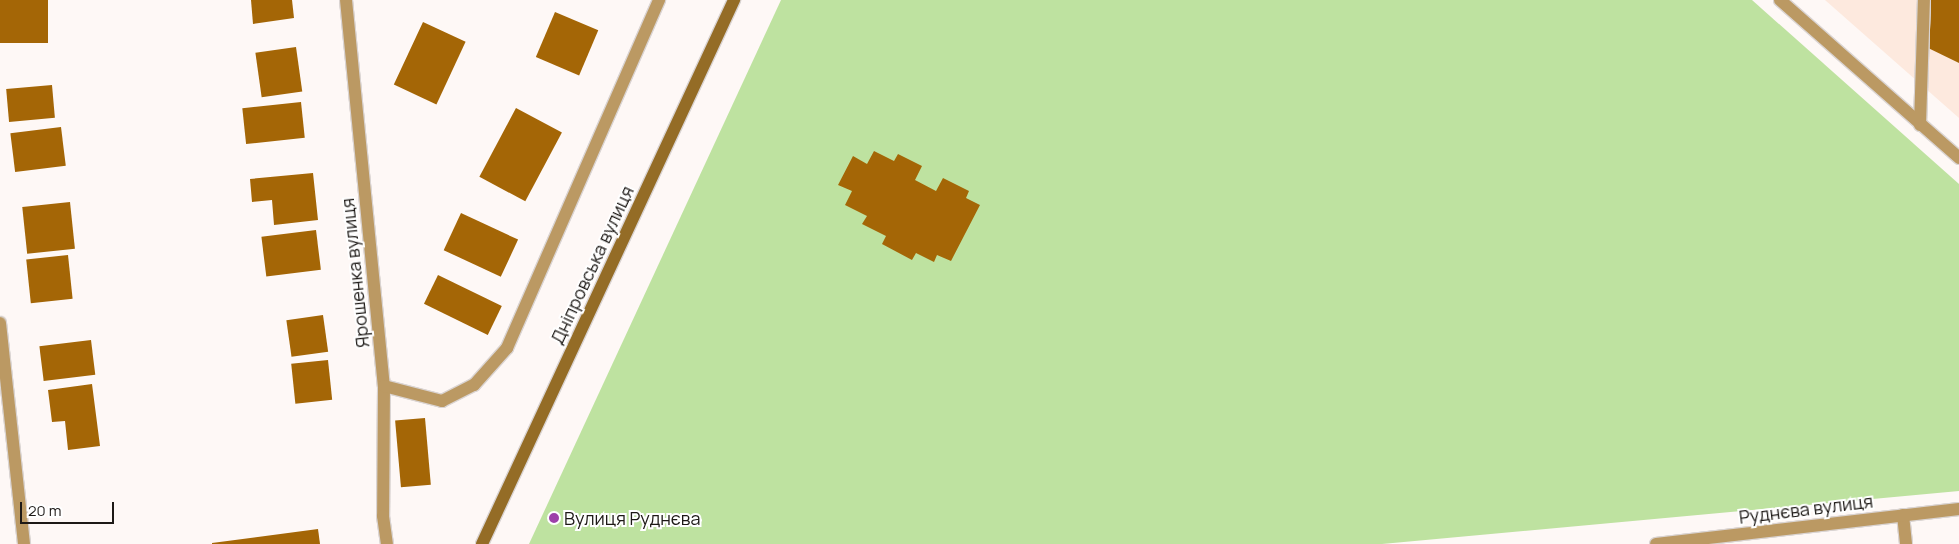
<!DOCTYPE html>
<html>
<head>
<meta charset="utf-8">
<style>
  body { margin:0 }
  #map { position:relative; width:1959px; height:544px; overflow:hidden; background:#fef8f6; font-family:Manrope,sans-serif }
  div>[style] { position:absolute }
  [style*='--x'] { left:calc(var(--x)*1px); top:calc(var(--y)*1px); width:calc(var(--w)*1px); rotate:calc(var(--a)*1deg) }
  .built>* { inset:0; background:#fde9de }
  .green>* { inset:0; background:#bee2a0 }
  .building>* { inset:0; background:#a46606; transform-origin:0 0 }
  .roads { filter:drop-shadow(1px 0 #dad4d2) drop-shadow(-1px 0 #dad4d2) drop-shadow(0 1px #dad4d2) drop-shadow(0 -1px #dad4d2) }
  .lane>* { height:12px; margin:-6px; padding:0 6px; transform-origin:6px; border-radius:6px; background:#bb9963 }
  .street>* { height:12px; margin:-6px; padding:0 6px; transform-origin:6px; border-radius:6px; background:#bb9963 }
  .secondary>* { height:12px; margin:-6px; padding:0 6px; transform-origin:6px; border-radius:6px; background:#946c26 }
  .dots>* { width:14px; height:14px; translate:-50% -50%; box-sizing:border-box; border:2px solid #fff; border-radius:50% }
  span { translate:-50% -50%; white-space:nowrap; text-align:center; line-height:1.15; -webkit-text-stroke:4px #fff; paint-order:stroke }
  .street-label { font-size:18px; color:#1d1916 }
  .poi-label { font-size:18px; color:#1d1916 }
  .left { translate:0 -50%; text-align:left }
  .scale { position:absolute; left:20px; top:502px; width:94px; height:22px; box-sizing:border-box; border:2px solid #1d1916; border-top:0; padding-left:6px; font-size:15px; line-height:18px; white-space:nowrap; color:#1d1916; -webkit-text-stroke:4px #fff; paint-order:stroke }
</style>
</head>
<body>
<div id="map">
  <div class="built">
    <div style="clip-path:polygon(1825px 0,1959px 0,1959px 118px)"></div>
  </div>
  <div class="green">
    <div style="clip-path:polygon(781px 0,1752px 0,1959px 184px,1959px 491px,1382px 544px,529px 544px)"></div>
  </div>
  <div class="building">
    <div style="left:0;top:0;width:48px;height:43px"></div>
    <div style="clip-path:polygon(251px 0,292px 0,294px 18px,253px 24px)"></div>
    <div style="clip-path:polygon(1924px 0,1959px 0,1959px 63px,1924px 46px)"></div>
    <div style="left:555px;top:12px;width:47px;height:49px;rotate:23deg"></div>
    <div style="left:423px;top:22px;width:47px;height:69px;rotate:25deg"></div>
    <div style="left:296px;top:47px;width:45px;height:41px;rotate:82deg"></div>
    <div style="left:52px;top:85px;width:33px;height:46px;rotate:85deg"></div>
    <div style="left:301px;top:102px;width:36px;height:59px;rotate:84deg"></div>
    <div style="left:516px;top:108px;width:52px;height:78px;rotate:28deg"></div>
    <div style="left:61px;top:127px;width:39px;height:51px;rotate:83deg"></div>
    <div style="clip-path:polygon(874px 151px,894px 161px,898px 154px,922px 166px,915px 180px,936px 191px,943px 178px,969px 191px,966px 198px,980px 205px,951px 261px,937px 255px,934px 262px,916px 253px,912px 260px,882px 244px,886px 236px,862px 224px,867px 216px,845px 205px,852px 191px,838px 185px,853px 156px,867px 164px)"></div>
    <div style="clip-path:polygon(313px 173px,318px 220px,274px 225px,272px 200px,252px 202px,250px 179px)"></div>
    <div style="left:70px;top:202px;width:47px;height:48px;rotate:84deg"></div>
    <div style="left:461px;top:213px;width:63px;height:41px;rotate:25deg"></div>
    <div style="left:316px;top:230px;width:40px;height:55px;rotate:83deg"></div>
    <div style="left:68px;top:255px;width:44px;height:42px;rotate:84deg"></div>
    <div style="left:438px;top:275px;width:71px;height:32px;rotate:26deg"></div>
    <div style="left:323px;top:315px;width:37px;height:37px;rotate:82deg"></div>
    <div style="left:91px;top:340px;width:35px;height:52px;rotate:83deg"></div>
    <div style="left:328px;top:360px;width:40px;height:37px;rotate:84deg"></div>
    <div style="clip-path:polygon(92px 384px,100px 446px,68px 450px,65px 421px,52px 422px,48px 390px)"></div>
    <div style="left:425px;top:418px;width:67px;height:30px;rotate:85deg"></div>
    <div style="clip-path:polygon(318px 529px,320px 544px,212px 544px,212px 543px)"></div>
  </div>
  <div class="roads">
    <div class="lane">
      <div style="--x:1920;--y:125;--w:125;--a:-88.2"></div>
    </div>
    <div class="street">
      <div style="--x:346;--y:0;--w:388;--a:84.4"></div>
      <div style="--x:384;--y:386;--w:130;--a:90.4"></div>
      <div style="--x:383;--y:516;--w:28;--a:82"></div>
      <div style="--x:1780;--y:0;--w:239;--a:41.4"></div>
      <div style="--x:0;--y:323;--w:222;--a:83.8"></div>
      <div style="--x:384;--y:386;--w:60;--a:14.5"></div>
      <div style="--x:442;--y:401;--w:36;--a:-27"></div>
      <div style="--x:474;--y:385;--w:50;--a:-48.3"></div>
      <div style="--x:507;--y:348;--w:380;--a:-66.4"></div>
      <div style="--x:1903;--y:515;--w:29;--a:84"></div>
      <div style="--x:1656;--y:544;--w:305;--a:-6.6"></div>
    </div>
    <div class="secondary">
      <div style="--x:482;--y:544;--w:600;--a:-65.14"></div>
    </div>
  </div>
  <div class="dots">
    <div style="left:554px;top:518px;background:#9d40a9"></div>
  </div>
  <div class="street-label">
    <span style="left:592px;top:265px;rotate:-65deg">Дніпровська вулиця</span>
    <span style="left:355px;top:273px;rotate:-96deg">Ярошенка вулиця</span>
    <span style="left:1806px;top:509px;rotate:-7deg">Руднєва вулиця</span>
  </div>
  <div class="poi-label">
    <span class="left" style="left:564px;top:518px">Вулиця Руднєва</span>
  </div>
  <div class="scale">20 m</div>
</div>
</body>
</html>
